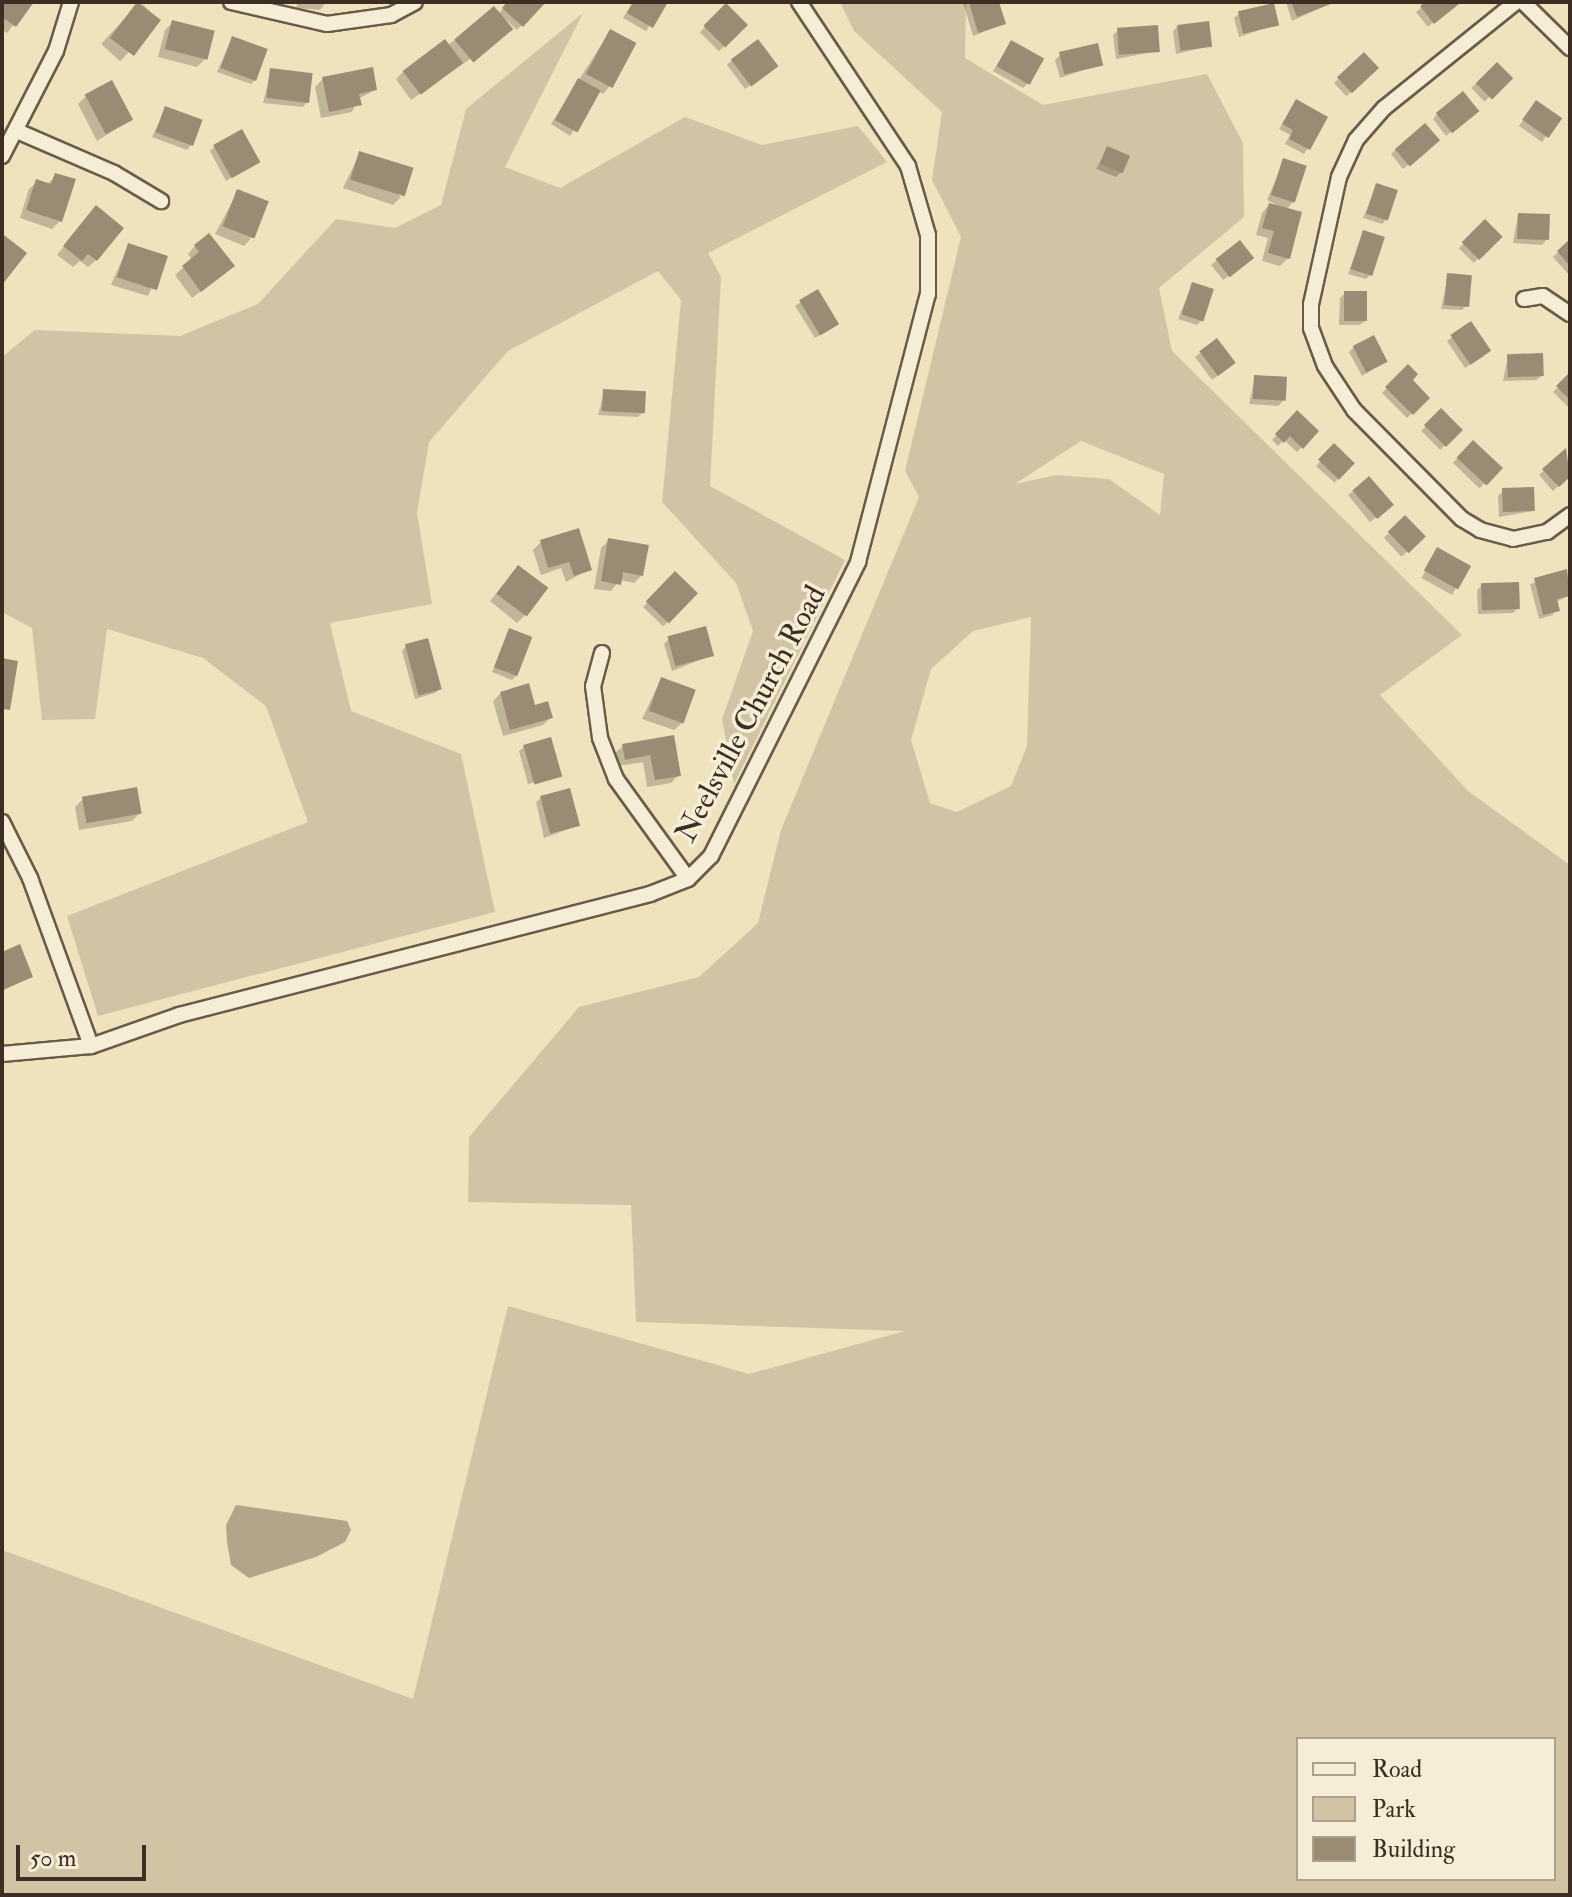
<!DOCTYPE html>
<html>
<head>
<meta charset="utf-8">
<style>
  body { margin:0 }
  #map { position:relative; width:1572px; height:1897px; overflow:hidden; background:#efe3be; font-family:"IM FELL Double Pica",serif }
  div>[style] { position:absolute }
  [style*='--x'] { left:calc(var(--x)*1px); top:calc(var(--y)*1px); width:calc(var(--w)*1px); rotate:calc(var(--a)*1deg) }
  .green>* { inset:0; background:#d1c4a4 }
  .water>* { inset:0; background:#b2a58a }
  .shadow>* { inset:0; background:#0003; transform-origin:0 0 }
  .building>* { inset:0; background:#9a8c74; transform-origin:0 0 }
  .roads { filter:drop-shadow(2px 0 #6a5b4a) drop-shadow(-2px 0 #6a5b4a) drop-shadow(0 2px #6a5b4a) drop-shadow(0 -2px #6a5b4a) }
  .minor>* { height:14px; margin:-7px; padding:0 7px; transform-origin:7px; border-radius:7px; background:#f5edd5 }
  span { translate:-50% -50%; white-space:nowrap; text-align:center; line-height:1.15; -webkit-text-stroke:7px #f5edd5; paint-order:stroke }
  .street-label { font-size:30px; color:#3d2e24 }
  .frame { position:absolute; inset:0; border:4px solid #3d2e24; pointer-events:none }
  .legend { position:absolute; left:1296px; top:1737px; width:260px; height:144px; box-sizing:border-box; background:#f5edd5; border:2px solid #aba18e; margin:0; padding:10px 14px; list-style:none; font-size:24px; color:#3d2e24 }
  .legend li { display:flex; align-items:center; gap:16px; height:40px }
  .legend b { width:40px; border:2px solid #aba18e }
  .scale { position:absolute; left:16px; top:1845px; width:130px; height:36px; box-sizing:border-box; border:4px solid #3d2e24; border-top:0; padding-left:10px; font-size:24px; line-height:28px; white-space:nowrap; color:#3d2e24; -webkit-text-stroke:6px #f5edd5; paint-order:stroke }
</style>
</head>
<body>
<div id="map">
  <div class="green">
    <div style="clip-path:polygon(evenodd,840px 2px,966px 2px,965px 58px,1043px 105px,1207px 74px,1243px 143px,1244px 217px,1159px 288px,1172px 351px,1462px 635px,1380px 695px,1468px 791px,1570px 865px,1570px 1895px,2px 1895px,2px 1550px,413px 1699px,508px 1306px,749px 1374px,905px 1331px,636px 1322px,631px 1205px,468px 1202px,469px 1137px,579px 1007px,699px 977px,758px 923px,781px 830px,919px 497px,905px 471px,961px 237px,932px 180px,942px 112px,854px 31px,840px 2px,1081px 441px,1164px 474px,1160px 515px,1109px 479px,1056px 475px,1015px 484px,1081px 441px,840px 2px,1031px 617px,1027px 746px,1011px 786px,957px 812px,930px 803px,911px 740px,931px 669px,973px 631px,1031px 617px,840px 2px,1298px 1739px,1554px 1739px,1554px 1879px,1298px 1879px,1298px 1739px)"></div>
    <div style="clip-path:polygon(583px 13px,505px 167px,560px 188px,685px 117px,762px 145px,858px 126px,887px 162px,708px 253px,721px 277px,710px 486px,845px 560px,734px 784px,722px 719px,753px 631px,736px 583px,662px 502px,681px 300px,658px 271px,508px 351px,429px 442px,417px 513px,432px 604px,330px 623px,351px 711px,461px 754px,495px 912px,98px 1016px,67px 916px,308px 822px,266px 706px,203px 658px,107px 629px,95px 719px,42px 720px,32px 628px,2px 612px,2px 357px,35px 330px,180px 336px,258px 304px,336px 219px,395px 228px,441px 205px,466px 109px)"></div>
  </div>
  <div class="water">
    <div style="clip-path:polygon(236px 1505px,347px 1521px,351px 1530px,345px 1542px,316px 1557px,249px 1578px,231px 1565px,227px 1542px,226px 1525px)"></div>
  </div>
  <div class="shadow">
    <div style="clip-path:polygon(2px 2px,32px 2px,7px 33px,2px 30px)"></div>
    <div style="left:140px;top:2px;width:26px;height:57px;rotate:43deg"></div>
    <div style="clip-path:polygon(297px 2px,326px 2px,320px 10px,297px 8px)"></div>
    <div style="clip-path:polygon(509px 2px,543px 2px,517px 30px,505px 19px,502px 37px,411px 100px,396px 79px,404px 71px,498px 14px)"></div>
    <div style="clip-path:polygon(633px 2px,665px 2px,646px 31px,623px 18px)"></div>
    <div style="clip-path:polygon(963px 2px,997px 2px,1004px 24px,973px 36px)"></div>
    <div style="clip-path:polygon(1286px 2px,1330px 2px,1331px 3px,1292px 21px)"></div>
    <div style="clip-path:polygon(1428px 2px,1455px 2px,1428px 27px,1416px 12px)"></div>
    <div style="left:726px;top:6px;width:27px;height:37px;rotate:45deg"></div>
    <div style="clip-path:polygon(1239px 14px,1277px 24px,1239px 37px,1234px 18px)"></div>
    <div style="clip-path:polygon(173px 22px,205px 59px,197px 67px,158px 57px,165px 30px)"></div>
    <div style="clip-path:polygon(1178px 26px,1210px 46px,1176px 54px,1173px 31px)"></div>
    <div style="clip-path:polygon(1118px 30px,1158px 51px,1116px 59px,1113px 35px)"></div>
    <div style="clip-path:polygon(610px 31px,610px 86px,603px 94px,598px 91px,570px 136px,551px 124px)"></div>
    <div style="clip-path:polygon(232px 38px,255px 80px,251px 84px,217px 72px)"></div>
    <div style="clip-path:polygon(1011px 43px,1028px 83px,1023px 88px,993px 71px)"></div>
    <div style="clip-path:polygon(1060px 55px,1101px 64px,1060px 78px,1055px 60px)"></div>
    <div style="left:1364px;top:55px;width:18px;height:41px;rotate:47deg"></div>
    <div style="clip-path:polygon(732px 60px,771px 71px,745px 89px,727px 65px)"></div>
    <div style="left:1497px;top:64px;width:19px;height:35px;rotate:47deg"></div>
    <div style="clip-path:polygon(271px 70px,307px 102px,303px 107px,263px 103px)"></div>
    <div style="clip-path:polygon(323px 79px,375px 90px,358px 99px,352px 112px,321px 118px,315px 87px)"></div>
    <div style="clip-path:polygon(86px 96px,130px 120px,97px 141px,78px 104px)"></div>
    <div style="clip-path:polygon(1296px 102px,1326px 118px,1304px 154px,1285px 144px,1290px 135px,1279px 129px)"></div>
    <div style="clip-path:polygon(1532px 107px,1559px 118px,1542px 142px,1519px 126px)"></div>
    <div style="clip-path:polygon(166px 108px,191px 145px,187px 150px,152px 137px)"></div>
    <div style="clip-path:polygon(1437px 114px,1471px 115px,1446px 136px,1433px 119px)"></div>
    <div style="clip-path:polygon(1432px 145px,1403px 169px,1391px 154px,1396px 149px)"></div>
    <div style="clip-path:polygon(214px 147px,257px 162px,226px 181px,210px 151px)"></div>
    <div style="clip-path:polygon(1108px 148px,1121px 172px,1116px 177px,1096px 169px)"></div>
    <div style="clip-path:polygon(360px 153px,401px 197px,393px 205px,343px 188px)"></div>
    <div style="clip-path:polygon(1284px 160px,1293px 202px,1286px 210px,1288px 258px,1280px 266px,1262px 261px,1268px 238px,1256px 235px,1262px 213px,1269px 205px,1282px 208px,1267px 200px)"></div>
    <div style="clip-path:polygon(56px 175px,60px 221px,52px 229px,20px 218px,29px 189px,37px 182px,47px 185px)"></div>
    <div style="clip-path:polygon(1377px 185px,1387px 219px,1382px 224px,1363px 218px)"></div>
    <div style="clip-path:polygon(238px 191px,251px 238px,244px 246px,215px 234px)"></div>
    <div style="clip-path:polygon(1518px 215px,1546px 240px,1542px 245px,1513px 243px)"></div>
    <div style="clip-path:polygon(88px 216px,96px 260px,88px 267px,80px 261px,73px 267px,57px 255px)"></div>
    <div style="left:1485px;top:222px;width:21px;height:37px;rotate:45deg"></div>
    <div style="clip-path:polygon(1364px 232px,1371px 274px,1366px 279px,1348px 274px)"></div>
    <div style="clip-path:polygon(1570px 241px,1570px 276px,1553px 257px)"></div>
    <div style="clip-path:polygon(1239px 242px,1247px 263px,1223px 280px,1211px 265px)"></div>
    <div style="clip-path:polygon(128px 246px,165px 257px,148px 296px,111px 285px)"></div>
    <div style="clip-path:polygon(195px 246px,224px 274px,192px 298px,175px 275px,192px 260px,188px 254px)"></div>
    <div style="clip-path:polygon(1448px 275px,1467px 305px,1462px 310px,1441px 309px)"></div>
    <div style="clip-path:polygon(1192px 285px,1202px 320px,1197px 325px,1178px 319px)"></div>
    <div style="left:817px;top:292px;width:38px;height:26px;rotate:58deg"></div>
    <div style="clip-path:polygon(1345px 293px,1365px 321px,1360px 325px,1339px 325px,1340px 298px)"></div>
    <div style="clip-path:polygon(1452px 337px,1484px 356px,1465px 368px,1447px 341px)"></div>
    <div style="clip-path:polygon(1217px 340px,1228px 368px,1212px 380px,1195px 357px)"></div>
    <div style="clip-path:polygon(1354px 347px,1385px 361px,1362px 376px,1349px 352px)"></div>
    <div style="clip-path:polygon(1508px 356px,1542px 375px,1537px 380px,1503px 381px)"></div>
    <div style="clip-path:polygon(1408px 367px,1410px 380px,1427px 398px,1407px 418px,1382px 393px)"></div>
    <div style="clip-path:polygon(1570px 375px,1570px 409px,1553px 392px)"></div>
    <div style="clip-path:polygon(1255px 377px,1283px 401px,1278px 406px,1249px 404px)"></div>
    <div style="clip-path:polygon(604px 392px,643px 412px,638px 417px,598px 415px)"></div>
    <div style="left:1441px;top:411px;width:27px;height:28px;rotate:45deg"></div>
    <div style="clip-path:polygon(1297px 413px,1316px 431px,1297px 452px,1284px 440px,1278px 446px,1272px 440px)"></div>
    <div style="left:1473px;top:442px;width:37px;height:29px;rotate:44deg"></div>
    <div style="left:1334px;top:446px;width:25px;height:27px;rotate:42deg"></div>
    <div style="clip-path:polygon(1565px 451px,1570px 475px,1553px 491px,1539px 475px)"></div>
    <div style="left:1369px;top:478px;width:35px;height:27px;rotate:51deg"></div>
    <div style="clip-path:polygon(1503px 491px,1533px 511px,1499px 517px,1498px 496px)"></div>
    <div style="left:1405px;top:518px;width:26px;height:29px;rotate:47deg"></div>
    <div style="clip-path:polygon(609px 540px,642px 575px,634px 583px,620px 580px,611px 591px,594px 589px,601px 548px)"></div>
    <div style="clip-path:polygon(541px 542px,590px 569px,566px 582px,561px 568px,541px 575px,533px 550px)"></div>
    <div style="left:1437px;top:550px;width:35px;height:32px;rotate:29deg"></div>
    <div style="clip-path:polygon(1566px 572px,1570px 595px,1556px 602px,1553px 615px,1539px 619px,1530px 584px)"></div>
    <div style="left:675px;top:574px;width:28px;height:46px;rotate:44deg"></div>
    <div style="clip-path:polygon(511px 575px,525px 615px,517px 623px,490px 601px)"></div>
    <div style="clip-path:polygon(1482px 585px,1518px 608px,1513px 613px,1478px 614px,1477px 590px)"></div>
    <div style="clip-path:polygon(510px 631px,517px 675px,512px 680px,492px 672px)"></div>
    <div style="clip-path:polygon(669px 639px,712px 655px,672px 671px,664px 644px)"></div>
    <div style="clip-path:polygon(406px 646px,440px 689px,435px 693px,415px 699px,402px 651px)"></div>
    <div style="clip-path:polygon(661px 679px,682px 723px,674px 730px,642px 719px)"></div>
    <div style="clip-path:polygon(501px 693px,534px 707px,551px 717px,543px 725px,503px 736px,493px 701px)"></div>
    <div style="clip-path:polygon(673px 737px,679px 775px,671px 783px,647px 787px,643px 762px,618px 766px,615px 753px,623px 746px)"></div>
    <div style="clip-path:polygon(524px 747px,560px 776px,528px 784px,519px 751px)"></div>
    <div style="clip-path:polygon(541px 798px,577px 826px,544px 838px,536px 802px)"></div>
    <div style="clip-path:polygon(83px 799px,140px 813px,132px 821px,79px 830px,75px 807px)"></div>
    <div style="clip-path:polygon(2px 954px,31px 977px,2px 991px)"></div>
  </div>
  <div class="building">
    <div style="clip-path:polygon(2px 2px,34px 2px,16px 27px,2px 17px)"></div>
    <div style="left:137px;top:2px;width:30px;height:45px;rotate:37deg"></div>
    <div style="clip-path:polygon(507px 2px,546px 2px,523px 27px,502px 8px)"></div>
    <div style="clip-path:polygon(633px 2px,668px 2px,653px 28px,627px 13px)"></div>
    <div style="clip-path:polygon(969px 2px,999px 2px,1006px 24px,978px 33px)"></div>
    <div style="clip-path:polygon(1291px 2px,1336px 2px,1297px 17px)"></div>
    <div style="clip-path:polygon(1425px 2px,1457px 2px,1459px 4px,1434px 24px,1420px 6px)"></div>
    <div style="left:726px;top:3px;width:31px;height:32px;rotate:45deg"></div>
    <div style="left:1274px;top:3px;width:23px;height:37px;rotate:77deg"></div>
    <div style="left:494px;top:6px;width:30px;height:52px;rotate:50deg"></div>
    <div style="left:172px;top:20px;width:44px;height:30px;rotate:14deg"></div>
    <div style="left:1209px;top:21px;width:26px;height:32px;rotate:83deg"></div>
    <div style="left:1158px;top:25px;width:27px;height:41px;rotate:86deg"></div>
    <div style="left:610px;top:29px;width:30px;height:51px;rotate:28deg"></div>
    <div style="left:232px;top:36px;width:38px;height:34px;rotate:20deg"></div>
    <div style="left:445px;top:39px;width:30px;height:53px;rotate:53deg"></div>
    <div style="left:758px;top:39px;width:34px;height:34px;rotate:53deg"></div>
    <div style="left:1011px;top:40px;width:38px;height:30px;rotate:29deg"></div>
    <div style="left:1098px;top:43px;width:23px;height:40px;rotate:77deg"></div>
    <div style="left:1364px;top:52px;width:22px;height:37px;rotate:47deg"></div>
    <div style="left:1497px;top:62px;width:23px;height:30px;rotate:45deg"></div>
    <div style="clip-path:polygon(373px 67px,377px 90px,359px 94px,362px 105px,329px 112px,322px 77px)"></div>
    <div style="left:270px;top:68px;width:43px;height:30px;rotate:7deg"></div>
    <div style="left:578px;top:78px;width:26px;height:48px;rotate:29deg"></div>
    <div style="left:112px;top:80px;width:45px;height:31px;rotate:62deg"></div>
    <div style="left:1463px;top:91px;width:26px;height:35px;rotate:51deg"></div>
    <div style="clip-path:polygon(1296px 99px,1328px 117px,1310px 150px,1289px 139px,1293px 130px,1282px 124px)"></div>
    <div style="left:1536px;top:100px;width:32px;height:24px;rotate:35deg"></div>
    <div style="left:165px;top:106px;width:40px;height:28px;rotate:20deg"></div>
    <div style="left:1425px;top:123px;width:23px;height:40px;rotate:49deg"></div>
    <div style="left:242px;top:129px;width:38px;height:33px;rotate:61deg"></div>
    <div style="left:1107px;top:146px;width:25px;height:19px;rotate:23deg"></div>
    <div style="left:359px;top:151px;width:57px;height:30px;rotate:17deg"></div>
    <div style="left:1283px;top:158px;width:25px;height:39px;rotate:18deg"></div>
    <div style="clip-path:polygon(55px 173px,76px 179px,62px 222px,26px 210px,36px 179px,51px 184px)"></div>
    <div style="left:1376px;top:183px;width:23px;height:32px;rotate:18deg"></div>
    <div style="left:237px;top:189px;width:34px;height:40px;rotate:21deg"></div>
    <div style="clip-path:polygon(1269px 203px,1302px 212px,1290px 259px,1268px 253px,1274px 231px,1262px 228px)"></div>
    <div style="clip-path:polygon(96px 205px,124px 228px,97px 261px,88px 254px,82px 261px,63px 246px)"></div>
    <div style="left:1518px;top:213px;width:32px;height:26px;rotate:2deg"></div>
    <div style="left:1485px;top:219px;width:25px;height:33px;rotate:45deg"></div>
    <div style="left:1363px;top:230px;width:23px;height:41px;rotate:18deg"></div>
    <div style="clip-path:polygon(209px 233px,235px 266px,201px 292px,182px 266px,199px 252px,194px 245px)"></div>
    <div style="clip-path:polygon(4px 235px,27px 253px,2px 285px,2px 237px)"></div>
    <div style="clip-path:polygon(1570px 239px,1570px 266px,1557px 251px)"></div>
    <div style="left:1240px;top:240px;width:23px;height:31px;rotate:52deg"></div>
    <div style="left:128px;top:243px;width:42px;height:36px;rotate:18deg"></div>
    <div style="left:1447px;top:273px;width:25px;height:32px;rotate:5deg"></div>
    <div style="left:1192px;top:282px;width:23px;height:34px;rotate:18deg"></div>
    <div style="left:818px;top:289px;width:41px;height:22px;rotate:59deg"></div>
    <div style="left:1344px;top:291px;width:23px;height:30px"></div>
    <div style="left:1471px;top:321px;width:36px;height:25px;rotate:56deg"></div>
    <div style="left:1374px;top:335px;width:30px;height:24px;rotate:63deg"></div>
    <div style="left:1217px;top:338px;width:31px;height:22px;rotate:53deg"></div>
    <div style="left:1543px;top:353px;width:23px;height:36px;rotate:88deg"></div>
    <div style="clip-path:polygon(1408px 364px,1418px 374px,1413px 380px,1430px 398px,1413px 415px,1385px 387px)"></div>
    <div style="clip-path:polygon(1570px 372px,1570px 400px,1556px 386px)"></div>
    <div style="left:1254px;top:375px;width:33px;height:24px;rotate:3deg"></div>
    <div style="left:603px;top:389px;width:43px;height:22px;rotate:3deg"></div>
    <div style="left:1441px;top:408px;width:31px;height:24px;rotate:45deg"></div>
    <div style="clip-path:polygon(1297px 410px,1319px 431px,1303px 449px,1290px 436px,1284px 443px,1275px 434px)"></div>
    <div style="left:1473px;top:440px;width:41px;height:24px;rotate:43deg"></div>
    <div style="left:1334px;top:443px;width:29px;height:23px;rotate:44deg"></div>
    <div style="clip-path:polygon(1566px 448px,1570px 477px,1559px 487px,1542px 469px)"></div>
    <div style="left:1369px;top:476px;width:38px;height:22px;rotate:49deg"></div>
    <div style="left:1534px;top:487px;width:24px;height:32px;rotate:88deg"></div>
    <div style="left:1405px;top:515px;width:30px;height:24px;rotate:46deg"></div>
    <div style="clip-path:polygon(579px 528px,592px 570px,574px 576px,569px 562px,548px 568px,540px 540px)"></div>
    <div style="clip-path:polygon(608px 538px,649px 545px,643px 576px,623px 572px,621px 585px,601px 581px)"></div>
    <div style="left:1437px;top:547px;width:39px;height:27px;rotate:29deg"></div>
    <div style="left:518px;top:565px;width:38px;height:36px;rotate:37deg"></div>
    <div style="clip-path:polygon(1567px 569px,1570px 596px,1557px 599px,1560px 611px,1543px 615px,1534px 578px)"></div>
    <div style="left:675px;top:571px;width:32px;height:42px;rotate:44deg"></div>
    <div style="left:1519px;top:582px;width:27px;height:38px;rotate:88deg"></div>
    <div style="left:706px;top:626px;width:31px;height:40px;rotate:75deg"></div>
    <div style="left:509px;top:628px;width:25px;height:42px;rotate:21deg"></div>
    <div style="left:428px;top:638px;width:53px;height:24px;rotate:75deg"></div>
    <div style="clip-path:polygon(2px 658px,18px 661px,10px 710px,2px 709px)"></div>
    <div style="left:661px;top:677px;width:37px;height:36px;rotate:20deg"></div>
    <div style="clip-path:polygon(529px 683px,535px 705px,548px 701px,553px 718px,510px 730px,500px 692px)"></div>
    <div style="clip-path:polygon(674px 735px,681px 776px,655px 780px,650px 755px,625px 760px,622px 744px)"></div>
    <div style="left:551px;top:737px;width:41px;height:29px;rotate:74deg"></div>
    <div style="left:137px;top:787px;width:27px;height:56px;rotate:80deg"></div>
    <div style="left:570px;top:788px;width:39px;height:31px;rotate:75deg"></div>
    <div style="clip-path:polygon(20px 944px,33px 977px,2px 990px,2px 952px)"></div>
  </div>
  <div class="roads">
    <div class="minor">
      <div style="--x:231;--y:2;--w:98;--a:12.9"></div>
      <div style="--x:327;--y:24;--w:65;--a:-8"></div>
      <div style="--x:391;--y:15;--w:27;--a:-28"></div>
      <div style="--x:1516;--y:2;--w:169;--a:141.2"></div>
      <div style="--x:1384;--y:108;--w:43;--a:131.2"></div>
      <div style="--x:1356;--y:140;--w:41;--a:114.7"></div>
      <div style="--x:1339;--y:177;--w:130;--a:102.4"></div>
      <div style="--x:1311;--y:304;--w:24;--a:90"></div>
      <div style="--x:1311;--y:328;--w:40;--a:69.8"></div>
      <div style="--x:1325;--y:366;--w:53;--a:56.6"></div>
      <div style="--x:1354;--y:410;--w:153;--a:45.3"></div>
      <div style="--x:1462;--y:519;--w:21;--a:31"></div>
      <div style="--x:1480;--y:530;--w:34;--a:15"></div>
      <div style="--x:1513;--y:539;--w:35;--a:-12"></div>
      <div style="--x:1547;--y:532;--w:29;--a:-36"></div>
      <div style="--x:1523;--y:2;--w:66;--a:44.4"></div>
      <div style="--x:17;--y:131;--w:106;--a:23.4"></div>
      <div style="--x:114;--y:173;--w:55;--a:30.8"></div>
      <div style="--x:2;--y:156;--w:118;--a:-62.8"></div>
      <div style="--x:56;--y:51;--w:51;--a:-73"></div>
      <div style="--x:1524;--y:299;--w:19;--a:-9"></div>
      <div style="--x:1543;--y:296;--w:32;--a:34"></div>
      <div style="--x:602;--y:653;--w:34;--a:105"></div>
      <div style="--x:593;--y:686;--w:52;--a:82.3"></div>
      <div style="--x:600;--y:738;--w:44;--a:68.7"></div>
      <div style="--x:616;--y:779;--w:123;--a:54.2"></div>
      <div style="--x:2;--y:822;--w:63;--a:63.4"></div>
      <div style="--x:30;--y:878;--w:179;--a:70"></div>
      <div style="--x:2;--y:1054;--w:89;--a:-5.1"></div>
      <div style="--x:91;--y:1046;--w:93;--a:-19.4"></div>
      <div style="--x:179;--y:1015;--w:486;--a:-14.4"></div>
      <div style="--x:650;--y:894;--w:41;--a:-21.5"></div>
      <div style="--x:688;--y:879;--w:33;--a:-45"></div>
      <div style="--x:711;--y:856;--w:329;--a:-63.4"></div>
      <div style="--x:858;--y:562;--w:277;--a:-75.4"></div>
      <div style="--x:928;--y:294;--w:59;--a:-90"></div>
      <div style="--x:928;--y:235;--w:72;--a:-106.2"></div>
      <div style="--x:908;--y:166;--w:197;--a:-123.6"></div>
    </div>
  </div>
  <div class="street-label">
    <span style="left:751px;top:714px;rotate:-62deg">Neelsville Church Road</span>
  </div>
  <div class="frame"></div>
  <ul class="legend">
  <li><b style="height:10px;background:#f5edd5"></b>Road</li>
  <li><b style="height:22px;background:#d1c4a4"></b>Park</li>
  <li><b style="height:22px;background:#9a8c74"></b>Building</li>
  </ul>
  <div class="scale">50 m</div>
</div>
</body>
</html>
